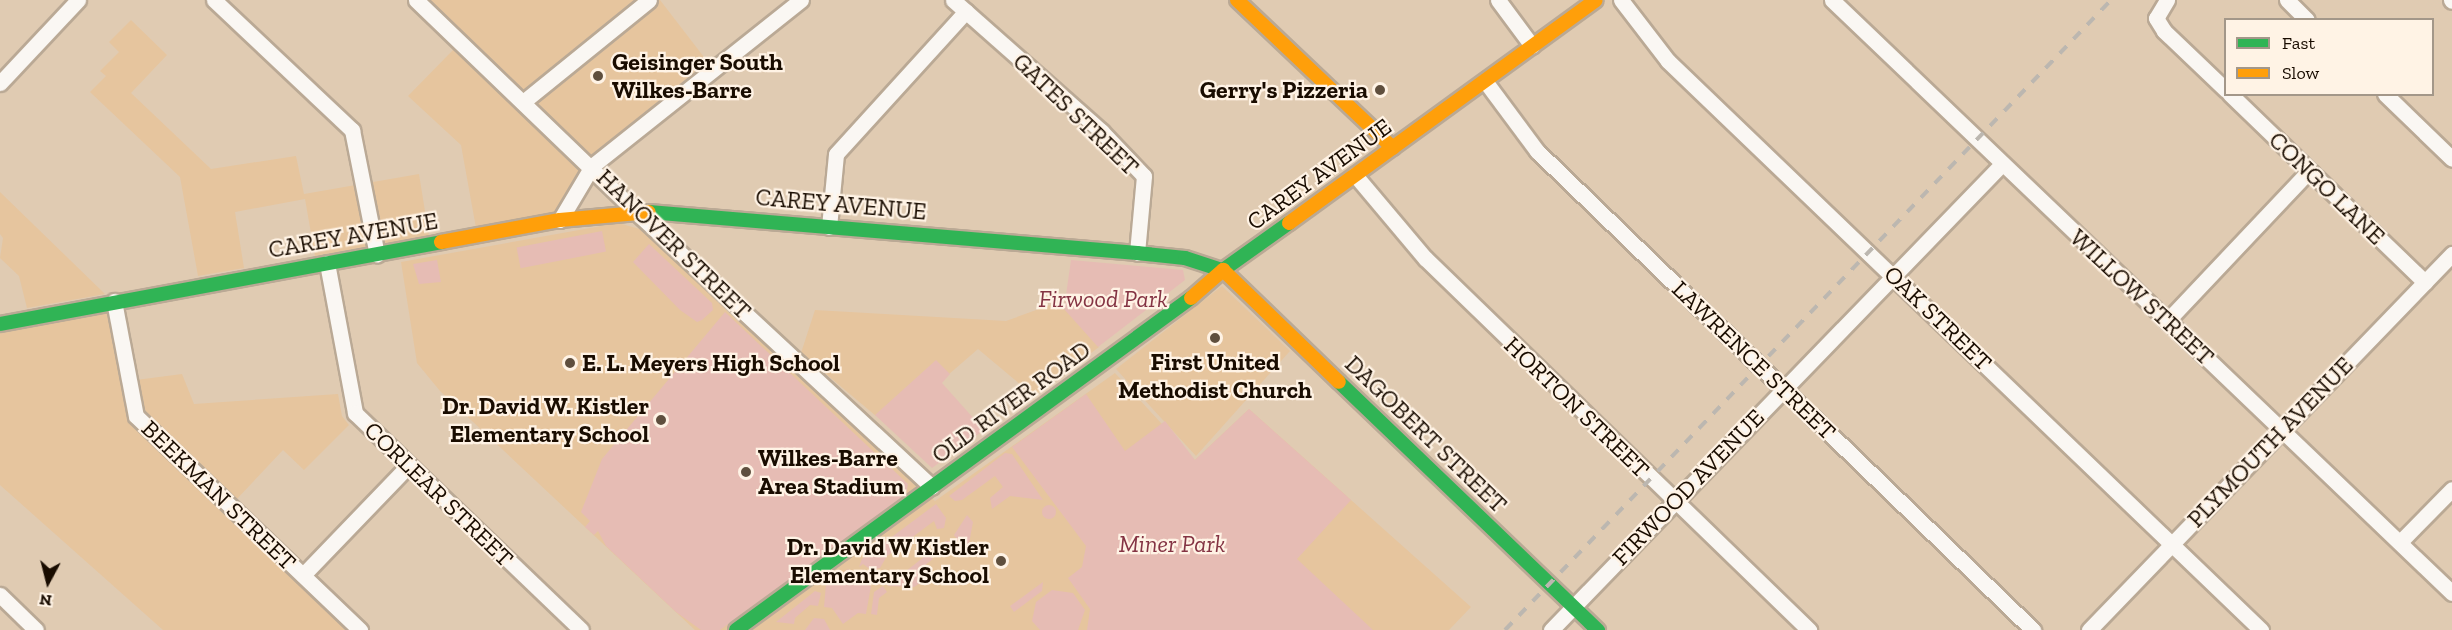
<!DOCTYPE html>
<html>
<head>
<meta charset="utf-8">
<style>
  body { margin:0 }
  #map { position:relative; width:2452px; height:630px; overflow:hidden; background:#e0cbb2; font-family:"Zilla Slab",serif }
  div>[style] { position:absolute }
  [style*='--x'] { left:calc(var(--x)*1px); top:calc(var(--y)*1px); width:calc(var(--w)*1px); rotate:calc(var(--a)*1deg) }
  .built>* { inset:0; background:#e6c59e }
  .green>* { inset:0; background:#e6bcb4; transform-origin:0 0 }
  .round { border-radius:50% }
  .roads { filter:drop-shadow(2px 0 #baa995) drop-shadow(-2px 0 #baa995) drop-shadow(0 2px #baa995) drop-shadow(0 -2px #baa995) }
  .street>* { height:15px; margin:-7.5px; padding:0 7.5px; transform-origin:7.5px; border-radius:7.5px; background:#faf7f3 }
  .fast>* { height:14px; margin:-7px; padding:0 7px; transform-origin:7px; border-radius:7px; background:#30b455 }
  .slow>* { height:14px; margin:-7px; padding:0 7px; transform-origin:7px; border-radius:7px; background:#ff9f0a }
  .rail>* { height:4px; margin-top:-2px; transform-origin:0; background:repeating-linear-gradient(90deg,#bcb7b0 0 10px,transparent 0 20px) }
  .dots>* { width:16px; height:16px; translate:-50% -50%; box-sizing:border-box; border:3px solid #fff3e5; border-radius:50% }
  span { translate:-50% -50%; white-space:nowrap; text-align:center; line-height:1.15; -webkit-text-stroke:4.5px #fff3e5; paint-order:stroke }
  .poi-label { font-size:24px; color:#190c00; font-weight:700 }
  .left { translate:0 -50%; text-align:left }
  .right { translate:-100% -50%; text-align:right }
  .street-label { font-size:24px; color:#190c00 }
  .park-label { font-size:24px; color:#843343; font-style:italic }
  .legend { position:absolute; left:2224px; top:18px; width:210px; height:78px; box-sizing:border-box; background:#fff3e5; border:2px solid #a39789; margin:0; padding:8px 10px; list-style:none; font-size:18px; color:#190c00 }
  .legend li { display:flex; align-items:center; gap:12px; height:30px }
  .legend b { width:30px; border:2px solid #a39789 }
  .north { position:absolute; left:18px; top:552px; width:60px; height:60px; -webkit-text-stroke:4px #fff3e5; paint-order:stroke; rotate:187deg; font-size:16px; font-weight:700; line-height:24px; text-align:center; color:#190c00 }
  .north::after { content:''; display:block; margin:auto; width:21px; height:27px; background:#190c00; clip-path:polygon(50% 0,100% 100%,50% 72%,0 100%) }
</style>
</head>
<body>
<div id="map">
  <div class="built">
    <div style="clip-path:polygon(429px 0,660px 0,707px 61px,594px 158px)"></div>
    <div style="clip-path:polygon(131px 20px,167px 55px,131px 93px,211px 169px,296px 156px,304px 194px,419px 174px,429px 236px,315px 256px,305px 199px,235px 212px,244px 268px,198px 276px,180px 177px,90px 92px,106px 76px,100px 71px,119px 52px,109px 42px)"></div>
    <div style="clip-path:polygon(454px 49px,581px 168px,553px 214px,476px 228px,461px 145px,408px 96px)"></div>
    <div style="clip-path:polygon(0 192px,105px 294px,27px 308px,19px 276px,0 258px,3px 238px,0 234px)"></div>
    <div style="clip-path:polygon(618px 223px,647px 231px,935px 501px,1115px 373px,1195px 460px,1249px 409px,1471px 607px,1449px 630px,695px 630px,440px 391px,417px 363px,401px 262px)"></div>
    <div style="clip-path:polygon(1222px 286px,1290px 351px,1196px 456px,1116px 369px)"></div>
    <div style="clip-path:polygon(1050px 305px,1066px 310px,1099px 347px,1034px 396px,978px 349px,948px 375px,876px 416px,801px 353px,815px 310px,1006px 321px)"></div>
    <div style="clip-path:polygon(108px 311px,128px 418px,349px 630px,163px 630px,0 485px,0 332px)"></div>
    <div style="clip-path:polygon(182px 374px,194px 404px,338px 394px,342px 416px,349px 425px,304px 470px,283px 450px,235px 501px,140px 410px,136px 380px)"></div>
  </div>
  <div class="green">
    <div style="left:602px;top:231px;width:21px;height:87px;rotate:79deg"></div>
    <div style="clip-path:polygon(649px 244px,712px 303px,713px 310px,702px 320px,697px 322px,680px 310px,633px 262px)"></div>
    <div style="clip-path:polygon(437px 260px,441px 282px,419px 284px,413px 264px)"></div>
    <div style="clip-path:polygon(1071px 260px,1183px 270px,1185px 280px,1098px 347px,1064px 309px)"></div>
    <div style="clip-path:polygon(725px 312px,908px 484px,906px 495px,720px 630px,701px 630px,676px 612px,606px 546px,598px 531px,594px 535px,585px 527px,590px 521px,581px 512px,602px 459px)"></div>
    <div style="clip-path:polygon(936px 360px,950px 374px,942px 383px,984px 430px,932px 468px,875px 415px)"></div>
    <div style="clip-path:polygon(1086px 394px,1125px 451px,1165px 421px,1195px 460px,1249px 409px,1351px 500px,1297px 559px,1373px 630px,1087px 630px,1090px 609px,1068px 578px,1082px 567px,1086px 546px,1012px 447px)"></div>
    <div style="clip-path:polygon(1005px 453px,1012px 454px,1043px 500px,1010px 496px,992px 509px,990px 498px,1003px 487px,995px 476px,962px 500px,955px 501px,949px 496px)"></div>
    <div style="clip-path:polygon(936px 504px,946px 518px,944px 528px,937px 529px,934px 521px,887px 556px,880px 568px,871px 570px,863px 564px,859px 567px,862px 559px)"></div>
    <div class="round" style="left:1042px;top:505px;width:14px;height:14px"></div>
    <div style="clip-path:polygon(967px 515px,973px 522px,968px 549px,964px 549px,954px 535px)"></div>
    <div style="clip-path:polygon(946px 541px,952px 541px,961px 554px,944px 551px,937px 556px,933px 550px)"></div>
    <div style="clip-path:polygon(929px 553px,933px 559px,925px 565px,923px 581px,914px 587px,887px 586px)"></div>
    <div style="clip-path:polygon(848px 569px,861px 583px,871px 586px,866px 614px,858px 613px,843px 624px,832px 608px,824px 607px,826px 584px)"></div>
    <div style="clip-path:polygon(1043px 582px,1042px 591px,1014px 612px,1010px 606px)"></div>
    <div style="clip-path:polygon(883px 586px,887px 592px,879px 598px,877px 615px,871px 614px,874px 592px)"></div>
    <div style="clip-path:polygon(1052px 590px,1073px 593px,1085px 610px,1078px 630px,1040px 630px,1032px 621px,1036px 602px)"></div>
    <div style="clip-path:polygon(815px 591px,821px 593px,818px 606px,810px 605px,795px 618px,794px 624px,776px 622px)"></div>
    <div style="clip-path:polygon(814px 618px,824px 619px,830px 630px,805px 630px)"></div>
  </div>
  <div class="roads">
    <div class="street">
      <div style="--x:214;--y:0;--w:190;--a:43.3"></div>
      <div style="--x:352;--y:130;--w:127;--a:78.7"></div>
      <div style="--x:416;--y:0;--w:304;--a:43.9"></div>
      <div style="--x:635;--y:211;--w:405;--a:42.9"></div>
      <div style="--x:953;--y:0;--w:198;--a:41.5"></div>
      <div style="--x:1101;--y:131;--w:62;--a:46.3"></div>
      <div style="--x:1144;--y:176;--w:77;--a:95.2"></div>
      <div style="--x:1498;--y:0;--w:57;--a:53.5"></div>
      <div style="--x:1621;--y:0;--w:77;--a:52.4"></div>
      <div style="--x:1668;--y:61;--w:822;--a:43.82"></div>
      <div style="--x:1832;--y:0;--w:858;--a:43.72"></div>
      <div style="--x:2167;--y:0;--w:21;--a:121"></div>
      <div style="--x:2156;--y:18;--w:15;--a:58"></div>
      <div style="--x:2164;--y:31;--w:86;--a:43.6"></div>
      <div style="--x:2287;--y:0;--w:28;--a:45"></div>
      <div style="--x:2451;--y:0;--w:1;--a:45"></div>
      <div style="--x:1485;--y:81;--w:87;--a:53.4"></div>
      <div style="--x:1537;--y:151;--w:690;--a:44"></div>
      <div style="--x:0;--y:83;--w:114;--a:-46.8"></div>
      <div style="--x:2230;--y:94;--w:271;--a:44"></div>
      <div style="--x:2385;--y:94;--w:93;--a:44.1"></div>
      <div style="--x:523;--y:102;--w:162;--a:-39"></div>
      <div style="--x:1355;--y:175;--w:109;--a:49.9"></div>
      <div style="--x:1425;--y:258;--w:535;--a:44.09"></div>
      <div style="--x:560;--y:220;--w:63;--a:-59.3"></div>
      <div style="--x:592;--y:166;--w:267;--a:-38.5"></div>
      <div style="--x:829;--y:227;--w:73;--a:-84.5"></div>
      <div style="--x:836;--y:154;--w:193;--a:-47.7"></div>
      <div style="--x:327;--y:263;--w:153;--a:79.4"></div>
      <div style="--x:355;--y:413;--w:313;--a:43.8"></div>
      <div style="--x:114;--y:301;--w:117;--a:79.2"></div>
      <div style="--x:136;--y:416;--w:310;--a:43.7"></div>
      <div style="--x:2167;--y:321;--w:207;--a:-46.6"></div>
      <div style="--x:2400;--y:542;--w:74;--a:-45.5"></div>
      <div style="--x:303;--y:575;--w:151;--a:-46.1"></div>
      <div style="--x:0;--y:595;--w:50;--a:44.2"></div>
      <div style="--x:1551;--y:630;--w:649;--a:-45.94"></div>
      <div style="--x:2089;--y:630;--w:523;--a:-46.01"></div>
    </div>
    <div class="fast">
      <div style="--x:649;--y:212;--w:490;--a:4.8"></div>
      <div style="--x:1137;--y:253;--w:48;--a:5.9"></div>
      <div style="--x:1185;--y:258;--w:40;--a:18"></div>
      <div style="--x:1223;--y:270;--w:81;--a:-35.5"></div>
      <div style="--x:0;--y:324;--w:449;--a:-10.5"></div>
      <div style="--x:1339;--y:382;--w:359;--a:43.8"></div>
      <div style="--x:736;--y:630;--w:563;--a:-36.12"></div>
    </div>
    <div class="slow">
      <div style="--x:1237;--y:0;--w:215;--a:43.5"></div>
      <div style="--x:1289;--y:223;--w:379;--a:-36"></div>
      <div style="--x:441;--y:242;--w:121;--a:-10.5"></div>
      <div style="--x:560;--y:220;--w:89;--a:-5.1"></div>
      <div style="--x:1191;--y:298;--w:43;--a:-41.2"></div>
      <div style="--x:1223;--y:270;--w:161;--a:44"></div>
    </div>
  </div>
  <div class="rail">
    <div style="--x:1505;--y:630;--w:874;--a:-46.11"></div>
  </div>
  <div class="dots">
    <div style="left:598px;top:76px;background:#5f4f3e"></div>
    <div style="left:1380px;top:90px;background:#5f4f3e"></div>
    <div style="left:1215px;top:338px;background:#5f4f3e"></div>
    <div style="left:570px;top:363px;background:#5f4f3e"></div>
    <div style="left:661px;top:420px;background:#5f4f3e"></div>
    <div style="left:746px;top:472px;background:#5f4f3e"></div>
    <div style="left:1001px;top:561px;background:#5f4f3e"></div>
  </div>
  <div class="poi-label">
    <span class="left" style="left:612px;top:76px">Geisinger South<br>Wilkes-Barre</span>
    <span class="right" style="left:1368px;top:90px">Gerry's Pizzeria</span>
    <span style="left:1215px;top:376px">First United<br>Methodist Church</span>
    <span class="left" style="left:582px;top:363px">E. L. Meyers High School</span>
    <span class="right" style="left:649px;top:420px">Dr. David W. Kistler<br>Elementary School</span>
    <span class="left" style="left:758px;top:472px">Wilkes-Barre<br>Area Stadium</span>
    <span class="right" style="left:989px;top:561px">Dr. David W Kistler<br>Elementary School</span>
  </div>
  <div class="street-label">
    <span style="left:1076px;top:114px;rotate:44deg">GATES STREET</span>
    <span style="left:1319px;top:174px;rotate:-36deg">CAREY AVENUE</span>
    <span style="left:2327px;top:188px;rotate:44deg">CONGO LANE</span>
    <span style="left:841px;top:204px;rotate:5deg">CAREY AVENUE</span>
    <span style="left:353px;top:235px;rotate:-10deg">CAREY AVENUE</span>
    <span style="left:674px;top:244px;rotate:44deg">HANOVER STREET</span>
    <span style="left:2142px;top:297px;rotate:43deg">WILLOW STREET</span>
    <span style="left:1938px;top:318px;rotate:44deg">OAK STREET</span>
    <span style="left:1754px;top:360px;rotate:44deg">LAWRENCE STREET</span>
    <span style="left:1011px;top:402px;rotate:-36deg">OLD RIVER ROAD</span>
    <span style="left:1577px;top:407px;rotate:44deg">HORTON STREET</span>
    <span style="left:1426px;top:434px;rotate:44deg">DAGOBERT STREET</span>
    <span style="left:2270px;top:442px;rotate:-46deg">PLYMOUTH AVENUE</span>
    <span style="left:1688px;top:487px;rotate:-46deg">FIRWOOD AVENUE</span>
    <span style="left:439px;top:494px;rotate:44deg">CORLEAR STREET</span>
    <span style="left:219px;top:495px;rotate:44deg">BEEKMAN STREET</span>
  </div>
  <div class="park-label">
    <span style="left:1103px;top:299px">Firwood Park</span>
    <span style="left:1172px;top:544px">Miner Park</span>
  </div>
  <ul class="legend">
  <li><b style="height:8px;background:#30b455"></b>Fast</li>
  <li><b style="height:8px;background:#ff9f0a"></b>Slow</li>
  </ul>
  <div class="north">N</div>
</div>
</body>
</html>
